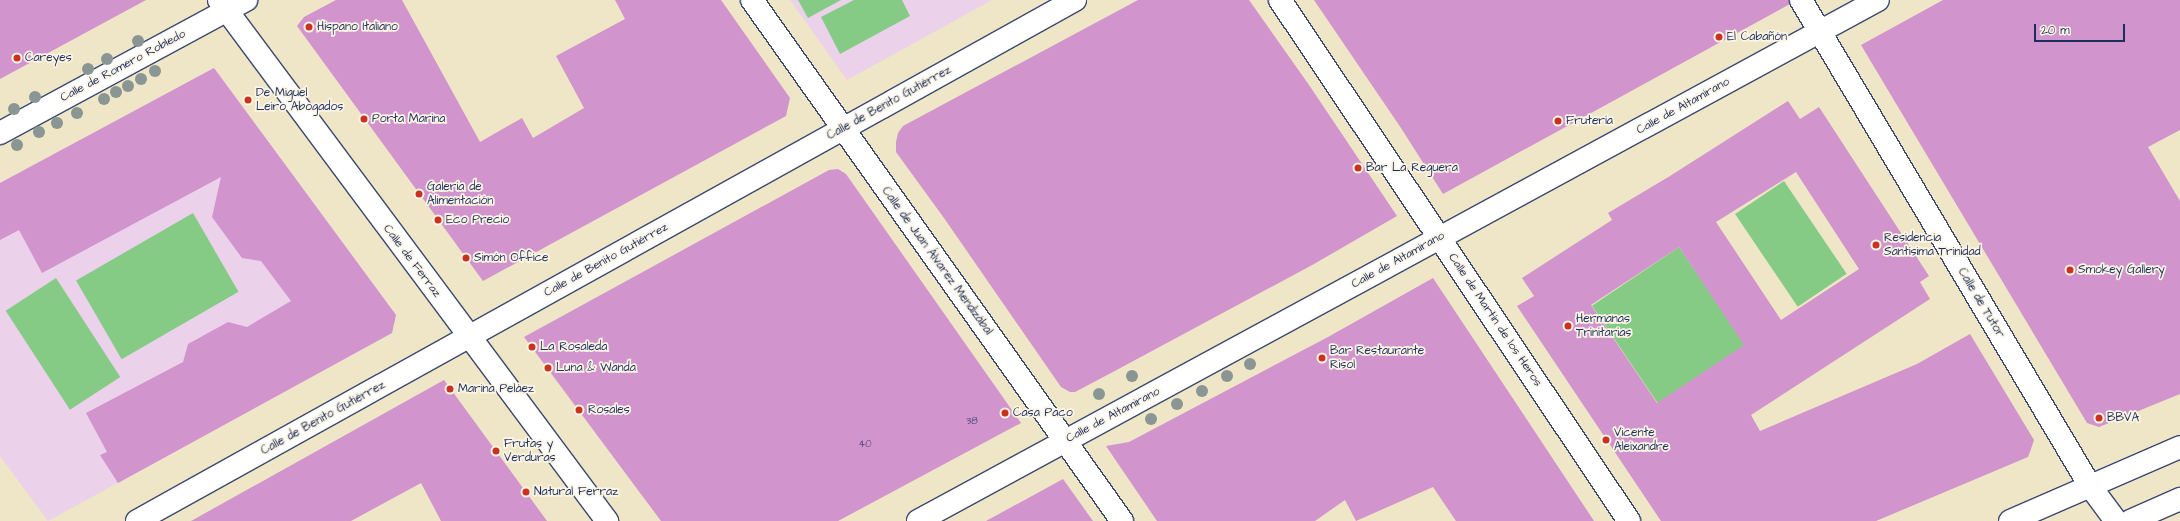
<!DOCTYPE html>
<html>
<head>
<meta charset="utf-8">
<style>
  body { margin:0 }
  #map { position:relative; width:2180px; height:521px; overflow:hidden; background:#efe5c7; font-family:"Architects Daughter",sans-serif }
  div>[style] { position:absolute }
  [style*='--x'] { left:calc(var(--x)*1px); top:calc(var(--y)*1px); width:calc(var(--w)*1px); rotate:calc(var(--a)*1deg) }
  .built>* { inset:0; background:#ecd1ea }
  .green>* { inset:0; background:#85cb86; transform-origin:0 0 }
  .building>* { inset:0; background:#d194cd }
  .roads { filter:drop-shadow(1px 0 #3b4a6e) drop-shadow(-1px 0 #3b4a6e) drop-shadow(0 1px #3b4a6e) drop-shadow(0 -1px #3b4a6e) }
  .minor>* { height:22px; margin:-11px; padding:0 11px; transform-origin:11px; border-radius:11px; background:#fff }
  .major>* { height:22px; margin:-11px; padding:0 11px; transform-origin:11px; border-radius:11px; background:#fff }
  .trees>* { width:12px; height:12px; margin:-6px; border-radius:50%; background:#899693 }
  .dots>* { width:11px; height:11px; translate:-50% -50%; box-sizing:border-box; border:2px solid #fcf5e5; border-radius:50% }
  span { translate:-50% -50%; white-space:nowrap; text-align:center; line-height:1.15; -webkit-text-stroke:3.5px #fcf5e5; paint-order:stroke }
  .number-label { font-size:10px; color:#48487a }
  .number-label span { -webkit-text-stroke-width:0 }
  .poi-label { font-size:12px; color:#1b2f5e }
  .left { translate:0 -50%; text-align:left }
  .street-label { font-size:12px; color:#1b2f5e }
  .scale { position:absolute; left:2034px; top:24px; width:91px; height:18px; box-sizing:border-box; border:2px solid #1b2f5e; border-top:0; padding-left:5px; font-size:12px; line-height:14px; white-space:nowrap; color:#1b2f5e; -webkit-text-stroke:3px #fcf5e5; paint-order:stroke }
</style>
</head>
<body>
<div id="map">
  <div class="built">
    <div style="clip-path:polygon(790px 0,992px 0,847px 80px)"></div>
    <div style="clip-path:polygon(214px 68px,396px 315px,392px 333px,48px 521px,0 456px,0 183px)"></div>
  </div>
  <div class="green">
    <div style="clip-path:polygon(798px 0,841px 0,808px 18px)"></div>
    <div style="clip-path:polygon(854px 0,902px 0,910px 16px,840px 54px,821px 17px)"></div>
    <div style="left:1784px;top:181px;width:112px;height:59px;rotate:56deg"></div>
    <div style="left:193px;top:213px;width:91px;height:135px;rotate:60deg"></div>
    <div style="left:1679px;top:247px;width:118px;height:105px;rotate:56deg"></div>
    <div style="left:56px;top:278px;width:118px;height:60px;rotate:57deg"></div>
  </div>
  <div class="building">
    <div style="clip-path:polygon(0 0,146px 0,0 79px)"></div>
    <div style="clip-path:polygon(336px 0,402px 0,480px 142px,522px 118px,533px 138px,584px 108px,556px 56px,625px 19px,615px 0,721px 0,790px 98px,786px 116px,483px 281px,297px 26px,304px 17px)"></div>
    <div style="clip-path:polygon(1138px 0,1249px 0,1309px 85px,1397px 216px,1314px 264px,1111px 373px,1075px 392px,1070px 392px,1061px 387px,944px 218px,896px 152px,896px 142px,898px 133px,903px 126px)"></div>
    <div style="clip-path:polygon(1314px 0,1789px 0,1790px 4px,1443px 194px,1401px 128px)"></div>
    <div style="clip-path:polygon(1943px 0,2180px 0,2180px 130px,2148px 147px,2180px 201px,2180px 394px,2099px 427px,2087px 423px,1861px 45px)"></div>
    <div style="clip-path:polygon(214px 68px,396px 315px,392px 333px,118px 483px,100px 455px,107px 452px,86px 413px,183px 362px,188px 344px,228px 322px,247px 327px,291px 301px,261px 261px,242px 258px,212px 217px,221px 177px,42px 273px,19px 230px,0 240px,0 183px)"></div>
    <div style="clip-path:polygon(evenodd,1788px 101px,1800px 119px,1819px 107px,1929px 276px,1920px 282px,1930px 299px,1751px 415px,1760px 431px,1917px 364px,1970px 334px,2034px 440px,2031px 449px,2028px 457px,1876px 521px,1661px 521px,1517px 306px,1534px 296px,1522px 278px,1612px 220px,1608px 213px,1670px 176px,1788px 101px,1796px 172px,1859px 269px,1781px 320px,1716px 222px,1796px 172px,1788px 101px,1679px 247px,1744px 345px,1657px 403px,1591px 305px,1679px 247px)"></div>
    <div style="clip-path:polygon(838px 169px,846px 174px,1021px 423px,838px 521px,661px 521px,524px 337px,829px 170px)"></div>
    <div style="clip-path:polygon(1433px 278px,1594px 521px,1456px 521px,1433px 487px,1356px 521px,1345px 500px,1315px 521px,1157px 521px,1106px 446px,1129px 442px,1328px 337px)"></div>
    <div style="clip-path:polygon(444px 380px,547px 521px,441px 521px,421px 483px,351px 521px,191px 521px)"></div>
    <div style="clip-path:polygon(1063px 479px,1093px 521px,986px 521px)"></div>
  </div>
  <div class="roads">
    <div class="minor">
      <div style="--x:752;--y:0;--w:639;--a:54.62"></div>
      <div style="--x:1280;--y:0;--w:627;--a:56.18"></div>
      <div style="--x:1801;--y:0;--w:565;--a:59.26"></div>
      <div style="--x:2090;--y:486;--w:44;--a:53.4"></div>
      <div style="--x:0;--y:133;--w:280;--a:-28.4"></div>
      <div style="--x:137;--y:521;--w:1073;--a:-29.05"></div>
      <div style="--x:918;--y:521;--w:1092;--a:-28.49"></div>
    </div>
    <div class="major">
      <div style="--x:219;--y:0;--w:650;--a:53.32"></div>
      <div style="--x:2010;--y:521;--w:185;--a:-23.5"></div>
      <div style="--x:2130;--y:521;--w:55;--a:-23.7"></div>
    </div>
  </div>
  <div class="trees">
    <div style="left:138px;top:41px"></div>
    <div style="left:107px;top:59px"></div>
    <div style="left:88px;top:69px"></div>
    <div style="left:155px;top:71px"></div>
    <div style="left:141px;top:79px"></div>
    <div style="left:128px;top:86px"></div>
    <div style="left:116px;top:92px"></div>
    <div style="left:35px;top:97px"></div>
    <div style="left:104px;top:99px"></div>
    <div style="left:14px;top:109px"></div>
    <div style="left:77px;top:113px"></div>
    <div style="left:57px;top:123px"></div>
    <div style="left:39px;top:132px"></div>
    <div style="left:17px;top:145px"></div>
    <div style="left:1250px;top:364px"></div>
    <div style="left:1132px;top:376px"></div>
    <div style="left:1227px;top:376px"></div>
    <div style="left:1202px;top:391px"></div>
    <div style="left:1099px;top:394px"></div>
    <div style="left:1177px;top:404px"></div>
    <div style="left:1151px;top:419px"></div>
  </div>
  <div class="dots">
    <div style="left:309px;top:27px;background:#c8321e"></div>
    <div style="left:1719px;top:37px;background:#c8321e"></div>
    <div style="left:17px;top:58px;background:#c8321e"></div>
    <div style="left:248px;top:100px;background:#c8321e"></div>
    <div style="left:364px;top:119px;background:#c8321e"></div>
    <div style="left:1558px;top:121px;background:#c8321e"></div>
    <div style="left:1358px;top:168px;background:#c8321e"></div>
    <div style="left:419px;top:194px;background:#c8321e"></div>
    <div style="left:438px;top:220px;background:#c8321e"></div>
    <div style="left:1876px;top:245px;background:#c8321e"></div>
    <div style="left:466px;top:258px;background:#c8321e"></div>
    <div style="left:2070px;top:270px;background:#c8321e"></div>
    <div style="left:1568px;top:326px;background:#c8321e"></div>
    <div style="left:532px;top:347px;background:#c8321e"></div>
    <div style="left:1322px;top:358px;background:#c8321e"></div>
    <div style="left:548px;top:368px;background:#c8321e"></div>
    <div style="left:450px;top:389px;background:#c8321e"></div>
    <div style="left:579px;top:410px;background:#c8321e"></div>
    <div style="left:1005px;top:413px;background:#c8321e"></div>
    <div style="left:2099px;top:418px;background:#c8321e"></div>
    <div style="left:1606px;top:440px;background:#c8321e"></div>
    <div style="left:496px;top:451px;background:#c8321e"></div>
    <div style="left:526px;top:492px;background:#c8321e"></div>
  </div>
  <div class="number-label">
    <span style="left:972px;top:422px">38</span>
    <span style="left:865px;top:445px">40</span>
  </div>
  <div class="poi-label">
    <span class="left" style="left:317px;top:27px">Hispano Italiano</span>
    <span class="left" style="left:1727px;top:37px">El Cabañón</span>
    <span class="left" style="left:25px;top:58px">Careyes</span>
    <span class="left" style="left:256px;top:100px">De Miguel<br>Leiro Abogados</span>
    <span class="left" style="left:372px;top:119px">Porta Marina</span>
    <span class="left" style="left:1566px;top:121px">Frutería</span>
    <span class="left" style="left:1366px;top:168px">Bar La Reguera</span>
    <span class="left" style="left:427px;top:194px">Galería de<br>Alimentación</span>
    <span class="left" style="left:446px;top:220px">Eco Precio</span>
    <span class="left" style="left:1884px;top:245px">Residencia<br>Santísima Trinidad</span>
    <span class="left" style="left:474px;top:258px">Simón Office</span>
    <span class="left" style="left:2078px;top:270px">Smokey Gallery</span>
    <span class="left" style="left:1576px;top:326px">Hermanas<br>Trinitarias</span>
    <span class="left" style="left:540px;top:347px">La Rosaleda</span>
    <span class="left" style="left:1330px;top:358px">Bar Restaurante<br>Risol</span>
    <span class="left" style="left:556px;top:368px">Luna &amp; Wanda</span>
    <span class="left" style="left:458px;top:389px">Marina Peláez</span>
    <span class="left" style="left:588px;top:410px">Rosales</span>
    <span class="left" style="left:1013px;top:413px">Casa Paco</span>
    <span class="left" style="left:2107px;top:418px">BBVA</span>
    <span class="left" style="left:1614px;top:440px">Vicente<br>Aleixandre</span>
    <span class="left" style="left:504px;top:451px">Frutas y<br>Verduras</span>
    <span class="left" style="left:534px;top:492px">Natural Ferraz</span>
  </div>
  <div class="street-label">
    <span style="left:123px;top:66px;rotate:-28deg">Calle de Romero Robledo</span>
    <span style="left:889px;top:103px;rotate:-29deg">Calle de Benito Gutiérrez</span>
    <span style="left:1683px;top:106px;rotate:-29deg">Calle de Altamirano</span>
    <span style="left:606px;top:260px;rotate:-29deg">Calle de Benito Gutiérrez</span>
    <span style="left:1398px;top:260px;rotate:-29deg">Calle de Altamirano</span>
    <span style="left:412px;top:261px;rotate:53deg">Calle de Ferraz</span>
    <span style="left:937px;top:261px;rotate:54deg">Calle de Juan Álvarez Mendizábal</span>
    <span style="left:1981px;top:303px;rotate:59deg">Calle de Tutor</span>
    <span style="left:1495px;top:320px;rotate:56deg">Calle de Martín de los Heros</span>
    <span style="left:1113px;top:415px;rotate:-28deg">Calle de Altamirano</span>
    <span style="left:323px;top:418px;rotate:-29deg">Calle de Benito Gutiérrez</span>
  </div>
  <div class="scale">20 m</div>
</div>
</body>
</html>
